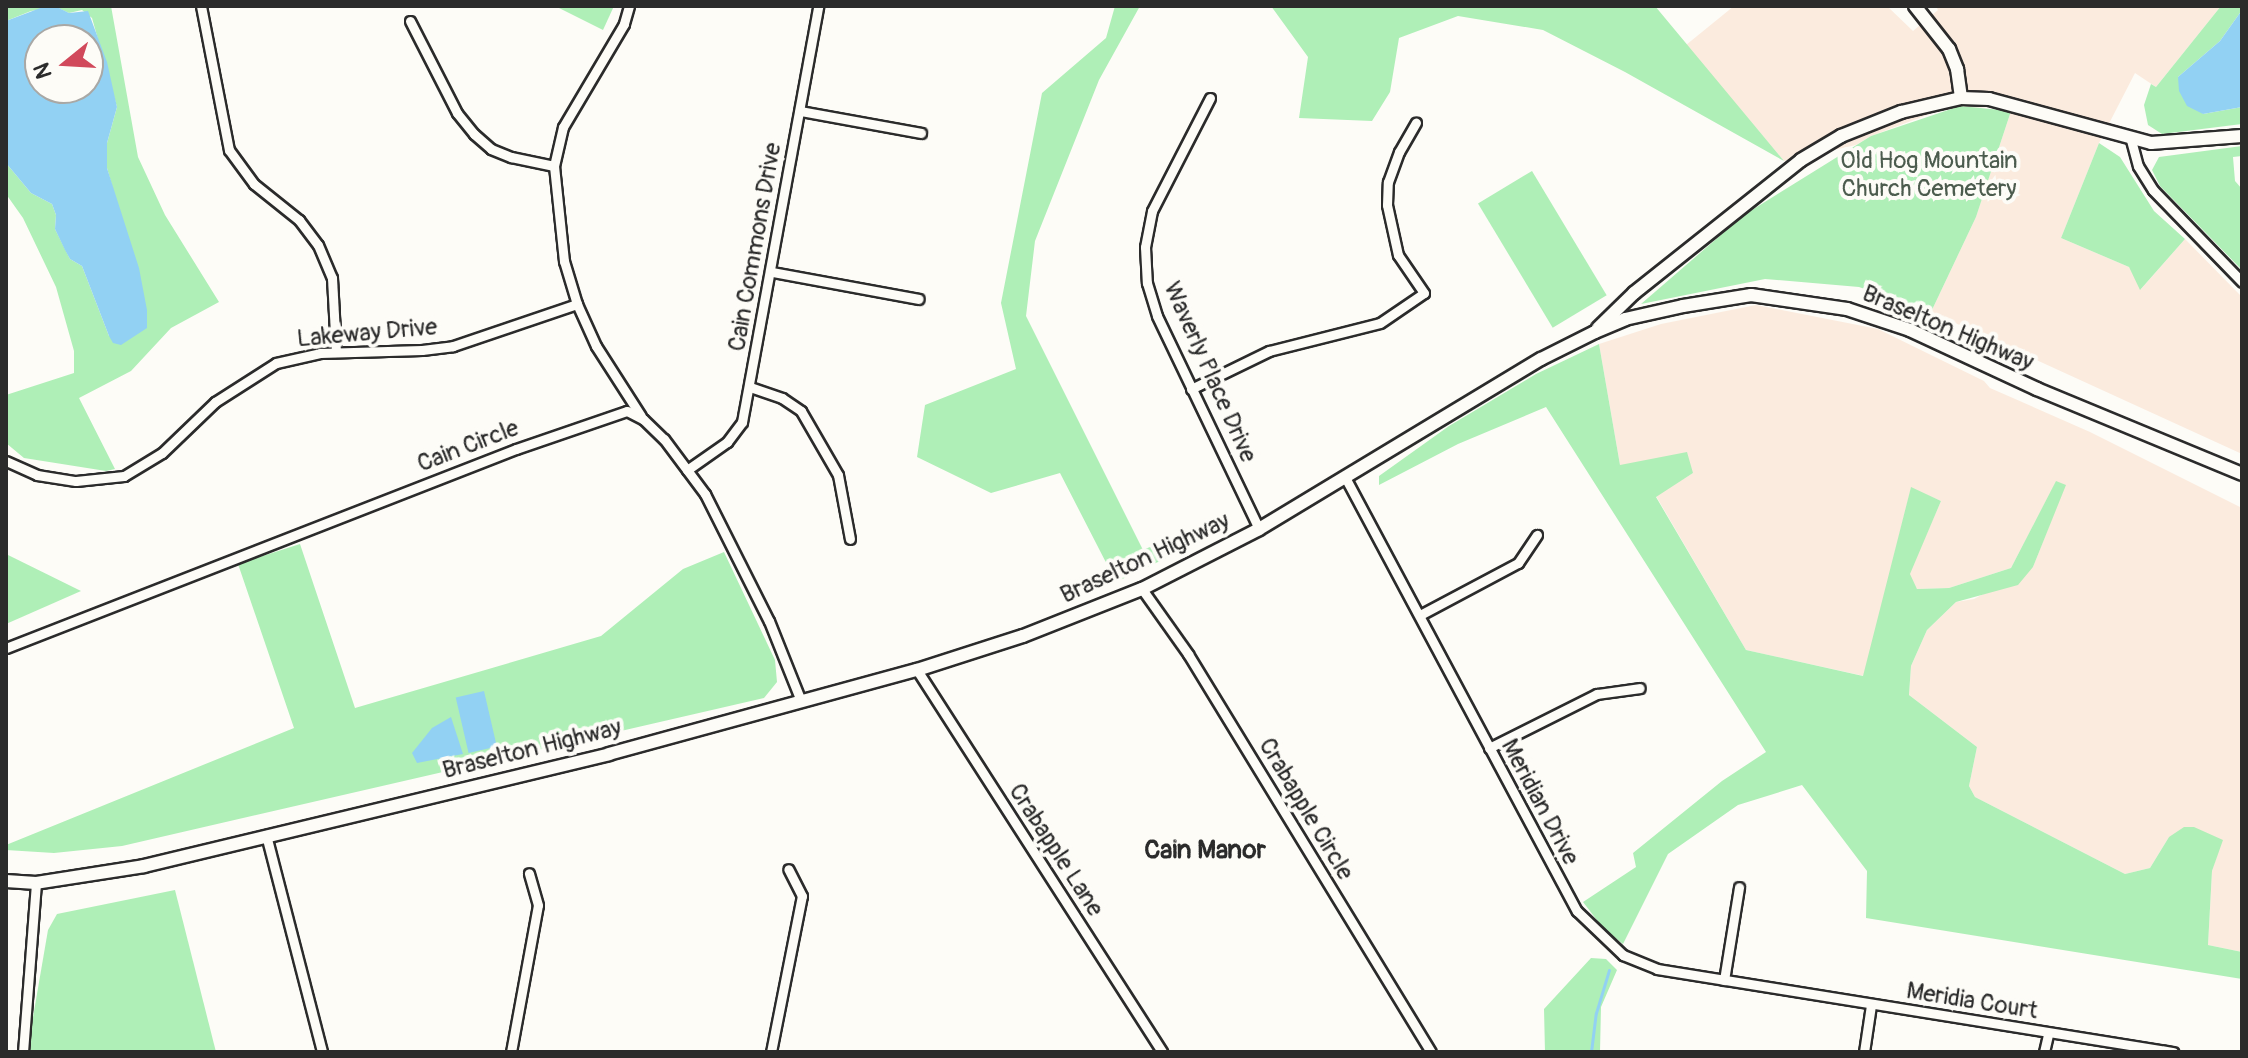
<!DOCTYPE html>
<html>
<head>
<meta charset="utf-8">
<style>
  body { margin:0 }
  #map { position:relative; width:2248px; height:1058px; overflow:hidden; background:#fdfcf7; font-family:Pangolin,sans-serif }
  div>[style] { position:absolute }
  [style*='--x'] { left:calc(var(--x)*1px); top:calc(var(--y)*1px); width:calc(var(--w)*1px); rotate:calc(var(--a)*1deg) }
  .built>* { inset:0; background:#fbebde }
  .green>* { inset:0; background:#afefb7; transform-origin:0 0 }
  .water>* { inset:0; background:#92d1f3; transform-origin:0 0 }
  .stream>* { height:3px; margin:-1.5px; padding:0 1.5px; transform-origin:1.5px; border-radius:1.5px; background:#92d1f3 }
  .roads { filter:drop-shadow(2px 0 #2b2b2b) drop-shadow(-2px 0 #2b2b2b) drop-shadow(0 2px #2b2b2b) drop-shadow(0 -2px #2b2b2b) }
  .street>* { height:9px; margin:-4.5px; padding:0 4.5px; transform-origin:4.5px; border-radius:4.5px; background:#fdfcf7 }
  .secondary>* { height:12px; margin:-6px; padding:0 6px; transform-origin:6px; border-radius:6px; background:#fdfcf7 }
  span { translate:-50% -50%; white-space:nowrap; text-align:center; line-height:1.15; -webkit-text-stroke:8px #fdfcf7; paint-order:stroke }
  .park-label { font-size:24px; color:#4c5c4e }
  .street-label { font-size:24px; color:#2b2b2b }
  .neighbourhood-label { font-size:26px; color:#2b2b2b; font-weight:700 }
  .frame { position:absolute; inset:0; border:8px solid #2b2b2b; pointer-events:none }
  .north { position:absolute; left:24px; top:24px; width:80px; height:80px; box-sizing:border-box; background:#fdfcf7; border:2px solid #a9a8a5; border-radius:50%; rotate:252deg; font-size:22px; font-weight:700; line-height:32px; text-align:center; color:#2b2b2b }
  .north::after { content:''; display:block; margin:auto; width:28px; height:36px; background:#d1495b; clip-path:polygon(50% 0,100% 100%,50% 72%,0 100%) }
</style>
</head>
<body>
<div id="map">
  <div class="built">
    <div style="clip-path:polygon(1734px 6px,1887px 6px,1913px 31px,1938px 10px,1936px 6px,2221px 6px,2156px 87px,2135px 73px,2099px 143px,2061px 238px,2129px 267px,2141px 289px,2185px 239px,2242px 297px,2242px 454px,1931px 312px,1976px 217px,2011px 111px,1993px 107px,1943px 109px,1871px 136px,1856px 145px,1784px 161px,1686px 45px)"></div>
    <div style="clip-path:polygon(1756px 305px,1878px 329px,1984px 381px,1990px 388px,2090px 432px,2242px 508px,2242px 952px,2208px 945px,2212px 871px,2222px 840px,2169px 837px,2150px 868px,2125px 874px,1975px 797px,1969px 786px,1977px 747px,1909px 695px,1911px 666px,1927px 630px,1956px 602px,1974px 599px,2033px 567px,2065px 485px,2056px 482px,2011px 568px,1949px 588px,1917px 589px,1909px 574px,1941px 501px,1911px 488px,1864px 676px,1746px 650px,1656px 496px,1693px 473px,1620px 465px,1599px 344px,1661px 324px)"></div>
  </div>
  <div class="green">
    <div style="clip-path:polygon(6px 6px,111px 6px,138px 157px,165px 215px,219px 302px,171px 328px,131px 371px,79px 398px,115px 469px,106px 471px,24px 458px,6px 443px,6px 395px,74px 373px,74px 351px,56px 287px,23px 218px,6px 194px,6px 163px,31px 193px,52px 204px,56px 215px,55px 229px,70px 259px,82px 266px,109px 336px,115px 196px,107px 168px,107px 143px,117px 107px,92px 18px,82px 10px,69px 13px,56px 7px,31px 11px,6px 21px)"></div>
    <div style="clip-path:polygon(555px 6px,614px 6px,603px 30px)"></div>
    <div style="clip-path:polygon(1115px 6px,1140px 6px,1099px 80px,1035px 241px,1026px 316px,1143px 550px,1223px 515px,1223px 531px,1116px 582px,1060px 473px,991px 493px,917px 457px,925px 405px,1016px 369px,1001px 303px,1042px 93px,1106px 38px)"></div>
    <div style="clip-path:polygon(1271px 6px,1655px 6px,1784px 161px,1625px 72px,1543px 30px,1458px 16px,1399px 38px,1390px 92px,1372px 121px,1299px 118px,1308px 57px)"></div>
    <div style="clip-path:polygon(2221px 6px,2242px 6px,2242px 10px,2220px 41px,2178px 77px,2203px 114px,2242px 107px,2242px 124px,2162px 134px,2148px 125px,2144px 105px,2151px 84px,2156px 87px)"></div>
    <div style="clip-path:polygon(1960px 106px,2011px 111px,1976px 217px,1931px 312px,1859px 287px,1765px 279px,1641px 304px,1744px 215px,1871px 136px)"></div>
    <div style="clip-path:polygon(2099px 143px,2120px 157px,2154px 211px,2185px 239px,2140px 290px,2129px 267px,2061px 238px)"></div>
    <div style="clip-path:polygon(2242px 146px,2242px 156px,2233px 157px,2235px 181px,2242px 189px,2242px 270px,2160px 186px,2152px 170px,2159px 157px)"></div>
    <div style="left:1532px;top:171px;width:145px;height:63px;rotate:59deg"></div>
    <div style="clip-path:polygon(1599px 344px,1620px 465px,1687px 452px,1693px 473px,1656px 497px,1746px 650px,1863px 676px,1911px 487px,1941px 501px,1910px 574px,1917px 589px,1949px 588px,2011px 568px,2056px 481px,2066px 485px,2033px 567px,2018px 585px,1956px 602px,1927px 630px,1911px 666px,1909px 695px,1977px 747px,1969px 786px,1975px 797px,2125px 874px,2150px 868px,2169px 837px,2184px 827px,2194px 827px,2223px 840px,2212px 871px,2208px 945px,2242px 952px,2242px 979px,1866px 918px,1867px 871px,1802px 785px,1738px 805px,1668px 854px,1623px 944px,1603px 928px,1583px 902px,1636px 867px,1633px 853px,1722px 781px,1766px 752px,1546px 407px,1458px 444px,1379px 485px,1379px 476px,1449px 426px,1536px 374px)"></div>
    <div style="clip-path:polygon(300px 544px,355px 708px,601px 636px,683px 569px,724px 552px,775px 660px,777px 682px,764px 698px,122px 846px,54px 853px,6px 850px,6px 845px,294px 728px,238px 564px)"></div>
    <div style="clip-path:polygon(6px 554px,81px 591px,6px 624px)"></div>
    <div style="clip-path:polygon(175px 890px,216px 1052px,27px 1052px,48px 930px,57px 914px)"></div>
    <div style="clip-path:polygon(1591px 958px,1606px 959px,1617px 970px,1601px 1007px,1600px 1052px,1545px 1052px,1544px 1009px)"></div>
  </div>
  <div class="water">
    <div style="clip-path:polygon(evenodd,43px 7px,57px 7px,69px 13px,88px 11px,107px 62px,117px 107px,107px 143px,107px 168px,139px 268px,147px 310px,147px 328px,121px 345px,113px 343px,109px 336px,82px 266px,70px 259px,65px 250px,55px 229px,56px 215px,52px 204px,31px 193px,6px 163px,6px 21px,43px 7px,40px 40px,88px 40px,88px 88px,40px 88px,40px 40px)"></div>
    <div style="clip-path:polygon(2242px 10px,2242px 107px,2203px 114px,2187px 106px,2179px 91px,2178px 77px,2220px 41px)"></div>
    <div style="left:484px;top:691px;width:57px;height:29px;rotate:77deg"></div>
    <div style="clip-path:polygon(451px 717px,463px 754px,417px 763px,412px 753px,432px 728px)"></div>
  </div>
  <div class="stream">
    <div style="--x:1591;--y:1052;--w:39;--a:-83"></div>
    <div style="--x:1596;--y:1013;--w:45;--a:-73.2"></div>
  </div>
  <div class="roads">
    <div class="street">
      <div style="--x:201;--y:6;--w:147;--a:79"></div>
      <div style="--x:229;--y:150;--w:42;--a:53.7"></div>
      <div style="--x:254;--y:184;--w:58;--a:38.7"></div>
      <div style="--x:299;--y:220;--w:31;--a:53"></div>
      <div style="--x:318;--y:245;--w:36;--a:67"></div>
      <div style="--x:332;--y:278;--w:74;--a:86.9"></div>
      <div style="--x:629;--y:6;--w:19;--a:106"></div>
      <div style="--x:624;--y:24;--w:120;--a:120.6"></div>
      <div style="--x:563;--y:127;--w:40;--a:103"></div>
      <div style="--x:554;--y:166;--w:96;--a:84"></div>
      <div style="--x:564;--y:261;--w:45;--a:73.2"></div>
      <div style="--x:577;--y:304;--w:46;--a:65.7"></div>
      <div style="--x:596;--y:346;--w:83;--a:57.3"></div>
      <div style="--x:410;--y:21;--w:103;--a:62.9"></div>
      <div style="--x:457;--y:113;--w:27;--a:51"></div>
      <div style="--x:474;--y:134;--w:23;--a:41"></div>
      <div style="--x:491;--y:149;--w:22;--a:22"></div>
      <div style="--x:511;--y:157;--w:44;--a:11.8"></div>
      <div style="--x:1210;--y:98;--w:127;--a:117.2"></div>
      <div style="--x:1152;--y:211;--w:37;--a:101"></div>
      <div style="--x:1145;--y:247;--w:36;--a:87"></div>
      <div style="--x:1147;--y:283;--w:34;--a:73"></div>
      <div style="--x:1157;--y:316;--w:236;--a:64.4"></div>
      <div style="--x:800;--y:111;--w:123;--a:10.3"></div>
      <div style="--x:2131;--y:140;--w:27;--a:75"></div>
      <div style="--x:2138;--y:166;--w:28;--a:58"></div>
      <div style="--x:2153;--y:190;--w:128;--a:45.9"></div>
      <div style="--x:772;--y:272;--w:149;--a:10.4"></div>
      <div style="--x:750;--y:387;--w:34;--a:19"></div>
      <div style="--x:782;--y:398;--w:23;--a:34"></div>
      <div style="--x:801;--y:411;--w:74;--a:60"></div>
      <div style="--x:838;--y:475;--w:65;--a:79.4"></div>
      <div style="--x:1191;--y:389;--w:87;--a:-26"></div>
      <div style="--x:1269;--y:351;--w:114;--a:-14.2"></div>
      <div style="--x:1380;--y:323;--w:53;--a:-34.3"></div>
      <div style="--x:1424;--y:293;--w:46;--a:-124.4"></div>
      <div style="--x:1398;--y:255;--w:51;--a:-102.4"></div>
      <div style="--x:1387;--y:205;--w:23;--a:-88"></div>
      <div style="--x:1388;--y:182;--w:32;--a:-70"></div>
      <div style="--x:1399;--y:152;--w:34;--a:-60"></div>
      <div style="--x:6;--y:461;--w:34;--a:24"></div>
      <div style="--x:37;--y:475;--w:39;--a:9"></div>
      <div style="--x:76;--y:481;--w:48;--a:-5.9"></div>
      <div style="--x:124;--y:476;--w:44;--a:-31.2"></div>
      <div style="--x:162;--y:453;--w:74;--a:-43.9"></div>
      <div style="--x:215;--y:402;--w:72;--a:-32.6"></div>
      <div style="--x:276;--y:363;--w:45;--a:-12.8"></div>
      <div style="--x:320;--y:353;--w:102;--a:-1.7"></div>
      <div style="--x:422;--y:350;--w:31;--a:-7"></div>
      <div style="--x:453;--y:346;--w:131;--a:-18.7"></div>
      <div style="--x:687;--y:470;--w:49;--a:-35"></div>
      <div style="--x:727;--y:442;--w:25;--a:-53"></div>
      <div style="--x:742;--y:422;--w:423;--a:-79.6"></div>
      <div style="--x:1346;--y:479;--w:490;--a:61.9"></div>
      <div style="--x:1577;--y:911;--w:64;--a:43.7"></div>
      <div style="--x:1623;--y:955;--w:37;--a:22"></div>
      <div style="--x:1657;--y:969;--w:523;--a:9.14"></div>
      <div style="--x:1142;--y:589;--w:80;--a:54.7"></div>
      <div style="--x:1188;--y:654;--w:466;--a:58.6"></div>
      <div style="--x:1420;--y:615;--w:111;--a:-28"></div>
      <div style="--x:1518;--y:563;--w:34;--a:-56"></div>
      <div style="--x:6;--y:648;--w:547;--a:-21.32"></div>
      <div style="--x:516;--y:449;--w:117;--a:-18.9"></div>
      <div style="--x:627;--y:411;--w:18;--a:27"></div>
      <div style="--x:643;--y:419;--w:29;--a:44"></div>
      <div style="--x:664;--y:439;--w:69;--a:53.3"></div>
      <div style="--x:705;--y:494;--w:142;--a:63.3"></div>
      <div style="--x:769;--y:621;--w:86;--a:68.2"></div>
      <div style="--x:917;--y:670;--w:454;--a:57.3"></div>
      <div style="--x:1489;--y:748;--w:121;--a:-26.6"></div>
      <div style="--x:1597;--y:694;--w:43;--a:-7.9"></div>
      <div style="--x:266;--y:835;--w:224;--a:75.5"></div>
      <div style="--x:1724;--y:980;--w:94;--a:-80.8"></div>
      <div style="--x:23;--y:1052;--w:169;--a:-85.6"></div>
      <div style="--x:511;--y:1052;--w:149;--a:-79.6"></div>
      <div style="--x:538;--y:905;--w:33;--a:-106"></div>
      <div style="--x:771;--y:1052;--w:159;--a:-78.8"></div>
      <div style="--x:802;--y:896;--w:30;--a:-117"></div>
      <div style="--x:1864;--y:1052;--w:48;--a:-81.5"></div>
      <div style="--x:2044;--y:1052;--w:18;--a:-77"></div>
    </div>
    <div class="secondary">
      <div style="--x:1915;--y:6;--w:55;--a:51.7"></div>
      <div style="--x:1949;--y:49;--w:22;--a:68"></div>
      <div style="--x:1957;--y:69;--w:29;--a:82"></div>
      <div style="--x:1598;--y:328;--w:50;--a:-44.2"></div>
      <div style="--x:1634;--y:293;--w:213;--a:-38.5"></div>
      <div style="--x:1801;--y:160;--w:47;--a:-31"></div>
      <div style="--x:1841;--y:136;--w:65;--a:-21.8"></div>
      <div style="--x:1901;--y:112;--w:62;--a:-13.1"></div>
      <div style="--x:1961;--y:98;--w:28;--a:2"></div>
      <div style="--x:1989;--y:99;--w:168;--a:15.2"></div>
      <div style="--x:2151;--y:143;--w:91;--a:-4.4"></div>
      <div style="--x:6;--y:881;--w:30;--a:4"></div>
      <div style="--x:36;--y:883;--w:109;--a:-8.9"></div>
      <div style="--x:144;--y:866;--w:478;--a:-13.5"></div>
      <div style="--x:609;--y:754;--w:319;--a:-15.3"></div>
      <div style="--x:917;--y:670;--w:111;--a:-17.8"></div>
      <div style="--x:1023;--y:636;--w:128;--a:-21.6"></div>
      <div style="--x:1142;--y:589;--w:131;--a:-27.1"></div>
      <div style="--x:1259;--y:529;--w:329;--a:-31.1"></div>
      <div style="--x:1541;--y:359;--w:60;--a:-26.6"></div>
      <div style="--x:1595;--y:332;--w:33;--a:-23"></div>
      <div style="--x:1625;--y:319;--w:59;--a:-12.6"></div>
      <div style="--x:1683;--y:306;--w:69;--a:-9.2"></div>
      <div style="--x:1751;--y:295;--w:97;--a:8.3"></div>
      <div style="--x:1847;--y:309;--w:66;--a:18.4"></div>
      <div style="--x:1910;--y:330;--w:140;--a:24.9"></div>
      <div style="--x:2037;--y:389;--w:222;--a:22.5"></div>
    </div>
  </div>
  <div class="park-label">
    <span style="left:1929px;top:175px">Old Hog Mountain<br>Church Cemetery</span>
  </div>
  <div class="street-label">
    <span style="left:755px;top:247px;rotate:-80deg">Cain Commons Drive</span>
    <span style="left:1948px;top:328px;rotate:23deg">Braselton Highway</span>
    <span style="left:367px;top:333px;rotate:-5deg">Lakeway Drive</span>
    <span style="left:1210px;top:372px;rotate:66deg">Waverly Place Drive</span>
    <span style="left:468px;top:446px;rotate:-21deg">Cain Circle</span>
    <span style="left:1145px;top:558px;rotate:-25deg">Braselton Highway</span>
    <span style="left:532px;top:749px;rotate:-14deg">Braselton Highway</span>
    <span style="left:1540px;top:802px;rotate:62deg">Meridian Drive</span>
    <span style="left:1306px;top:809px;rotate:59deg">Crabapple Circle</span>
    <span style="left:1056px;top:850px;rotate:57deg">Crabapple Lane</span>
    <span style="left:1972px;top:1001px;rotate:9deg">Meridia Court</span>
  </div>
  <div class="neighbourhood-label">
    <span style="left:1205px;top:851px">Cain Manor</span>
  </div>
  <div class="frame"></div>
  <div class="north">N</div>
</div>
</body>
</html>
